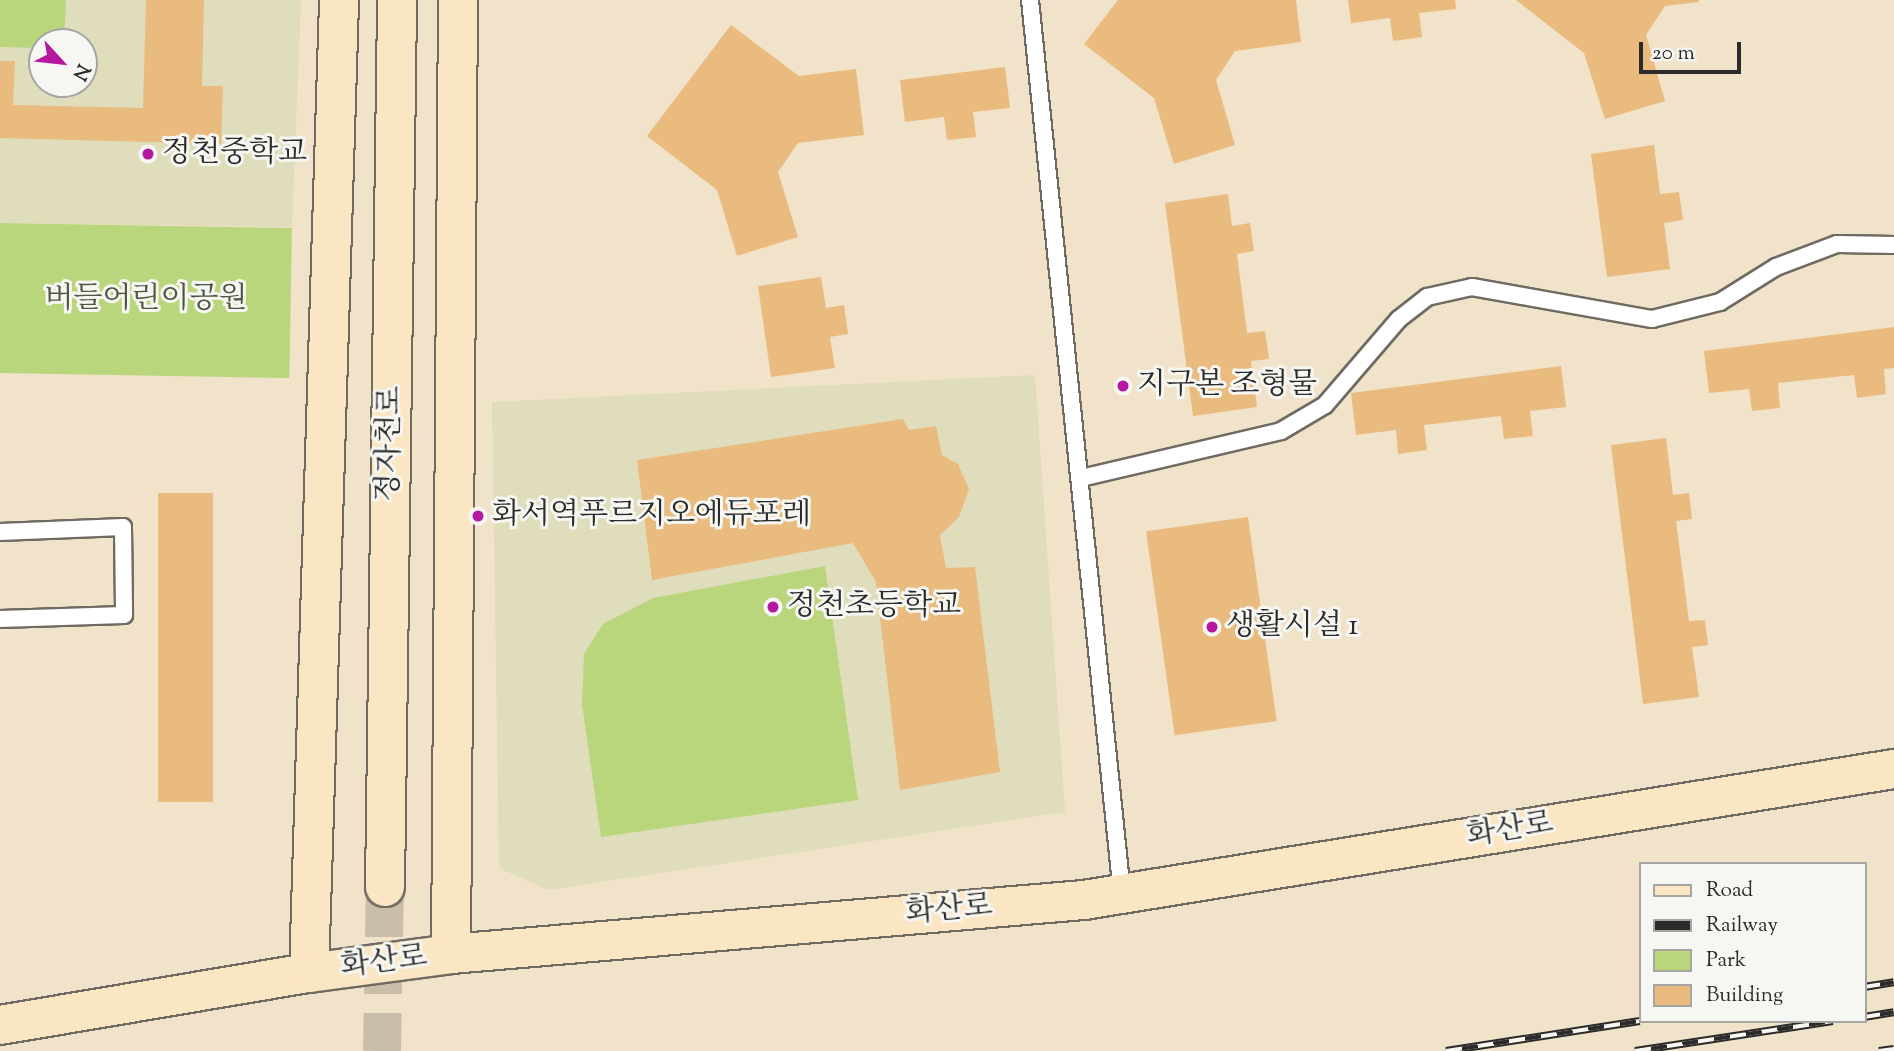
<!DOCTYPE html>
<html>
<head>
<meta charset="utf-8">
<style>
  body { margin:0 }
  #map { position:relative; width:1894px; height:1051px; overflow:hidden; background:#f0e3c9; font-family:"Sorts Mill Goudy","Noto Serif KR",serif }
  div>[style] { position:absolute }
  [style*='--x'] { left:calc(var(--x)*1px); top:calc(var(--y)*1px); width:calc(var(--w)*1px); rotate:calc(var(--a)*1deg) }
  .built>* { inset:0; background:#dfddbb }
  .green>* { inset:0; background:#b9d67d; transform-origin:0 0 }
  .building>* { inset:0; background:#eabb7e; transform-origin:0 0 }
  .secondary-tunnel>* { height:38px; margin-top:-19px; transform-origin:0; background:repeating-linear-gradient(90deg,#c9bea9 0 38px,transparent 0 57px) }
  .roads { filter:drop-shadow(2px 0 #706b62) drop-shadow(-2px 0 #706b62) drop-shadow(0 2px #706b62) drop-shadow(0 -2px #706b62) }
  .lane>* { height:16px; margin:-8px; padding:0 8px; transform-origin:8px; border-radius:8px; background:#fff }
  .secondary>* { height:38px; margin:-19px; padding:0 19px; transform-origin:19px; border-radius:19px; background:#fbe6c4 }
  .rail>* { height:8px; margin-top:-4px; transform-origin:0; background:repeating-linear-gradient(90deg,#f6f6f2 0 16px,#2b2b2b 0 32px); box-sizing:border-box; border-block:2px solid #2b2b2b }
  .dots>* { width:19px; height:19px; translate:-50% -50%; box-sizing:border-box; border:4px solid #f6f6f2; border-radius:50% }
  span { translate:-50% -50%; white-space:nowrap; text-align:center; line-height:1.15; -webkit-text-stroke:6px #f6f6f2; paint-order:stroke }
  .poi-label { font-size:30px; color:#2b2b2b }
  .left { translate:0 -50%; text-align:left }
  .park-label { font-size:30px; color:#4e5640 }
  .street-label { font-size:30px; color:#2b2b2b }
  .legend { position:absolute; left:1639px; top:862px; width:228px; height:161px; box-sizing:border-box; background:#f6f6f2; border:2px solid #a5a5a2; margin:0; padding:9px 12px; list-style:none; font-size:21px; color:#2b2b2b }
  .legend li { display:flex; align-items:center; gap:14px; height:35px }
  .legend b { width:35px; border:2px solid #a5a5a2 }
  .north { position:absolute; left:28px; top:28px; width:70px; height:70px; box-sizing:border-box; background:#f6f6f2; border:2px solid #a5a5a2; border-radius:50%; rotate:117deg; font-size:19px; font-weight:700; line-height:28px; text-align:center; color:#2b2b2b }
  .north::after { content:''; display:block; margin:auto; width:24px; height:32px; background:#b5179e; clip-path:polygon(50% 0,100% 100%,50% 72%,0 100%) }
  .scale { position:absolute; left:1639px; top:42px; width:102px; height:32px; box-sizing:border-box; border:4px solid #2b2b2b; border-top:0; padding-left:9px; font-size:21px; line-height:24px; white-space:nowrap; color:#2b2b2b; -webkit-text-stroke:5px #f6f6f2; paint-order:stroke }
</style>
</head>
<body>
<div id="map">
  <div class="built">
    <div style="clip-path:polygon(evenodd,0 0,301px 0,292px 227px,0 223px,0 0,42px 42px,84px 42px,84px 84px,42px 84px,42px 42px)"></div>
    <div style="clip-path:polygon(1035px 375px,1065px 812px,548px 890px,499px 868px,492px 402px)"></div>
  </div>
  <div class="green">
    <div style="clip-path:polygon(0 0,66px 0,64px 42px,42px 42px,42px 48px,0 47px)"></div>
    <div style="left:0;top:223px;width:292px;height:150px;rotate:1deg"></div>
    <div style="clip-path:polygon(825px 566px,858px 800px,601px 837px,582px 704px,584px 654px,603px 624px,653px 598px)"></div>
  </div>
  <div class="building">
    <div style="clip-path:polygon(146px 0,204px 0,202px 86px,223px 86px,221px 144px,0 138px,0 61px,15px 61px,13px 105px,143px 108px)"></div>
    <div style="clip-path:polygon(1118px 0,1296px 0,1301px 42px,1235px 51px,1216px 80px,1235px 145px,1174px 164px,1154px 98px,1084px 44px)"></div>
    <div style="clip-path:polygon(1348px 0,1455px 0,1456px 9px,1419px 13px,1422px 37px,1393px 41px,1390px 18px,1351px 23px)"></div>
    <div style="clip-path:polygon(1516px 0,1699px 0,1699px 2px,1665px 6px,1646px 35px,1665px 101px,1605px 119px,1584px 53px)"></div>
    <div style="clip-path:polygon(731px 25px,799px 76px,856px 69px,864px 135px,798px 143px,778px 172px,798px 237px,737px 256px,717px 190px,647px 136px)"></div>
    <div style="clip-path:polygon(1005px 67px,1010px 108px,973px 112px,976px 137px,947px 140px,944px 117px,905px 122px,900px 80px)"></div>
    <div style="clip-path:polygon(1654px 145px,1660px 194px,1679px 192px,1683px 220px,1664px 223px,1670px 269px,1607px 277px,1591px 154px)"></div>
    <div style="clip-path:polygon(1228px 194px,1232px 226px,1250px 223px,1254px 251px,1237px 254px,1247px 333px,1265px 331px,1269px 359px,1251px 361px,1257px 407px,1193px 416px,1165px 203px)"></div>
    <div style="clip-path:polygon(821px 277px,826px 308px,844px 305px,848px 334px,830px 337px,835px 368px,771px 377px,758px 286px)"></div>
    <div style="clip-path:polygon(1894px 327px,1894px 368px,1884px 369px,1886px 394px,1857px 398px,1854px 375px,1778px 383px,1780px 408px,1752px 411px,1749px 389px,1709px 393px,1704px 351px)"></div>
    <div style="clip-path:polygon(1561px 366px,1566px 407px,1530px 411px,1533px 436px,1504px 439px,1501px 416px,1424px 425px,1427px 450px,1398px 454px,1396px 430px,1356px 435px,1351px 393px)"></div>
    <div style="clip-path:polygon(903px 419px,909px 430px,936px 426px,942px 455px,958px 464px,969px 489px,959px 517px,940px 535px,946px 568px,975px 567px,1000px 772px,900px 790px,876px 582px,853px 543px,652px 580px,637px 460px)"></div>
    <div style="clip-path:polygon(1666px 438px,1673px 495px,1689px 493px,1692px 519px,1676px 521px,1689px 621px,1705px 620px,1708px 645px,1692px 647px,1699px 697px,1643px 704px,1611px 445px)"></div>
    <div style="left:158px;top:493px;width:55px;height:309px"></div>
    <div style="left:1248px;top:517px;width:206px;height:103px;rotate:82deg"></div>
  </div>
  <div class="secondary-tunnel">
    <div style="--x:382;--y:1051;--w:164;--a:-89"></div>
  </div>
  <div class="roads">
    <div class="lane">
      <div style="--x:1030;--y:0;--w:899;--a:84.12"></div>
      <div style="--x:1081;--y:478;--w:205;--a:-13.2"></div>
      <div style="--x:1281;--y:431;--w:51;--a:-30.6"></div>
      <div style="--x:1325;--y:405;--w:113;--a:-49.3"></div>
      <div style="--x:1399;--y:319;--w:36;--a:-38"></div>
      <div style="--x:1427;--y:297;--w:46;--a:-12.5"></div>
      <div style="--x:1472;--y:287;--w:183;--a:10.1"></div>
      <div style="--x:1652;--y:319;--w:70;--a:-14"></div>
      <div style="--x:1720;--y:302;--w:66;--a:-32"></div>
      <div style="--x:1776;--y:267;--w:65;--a:-20.7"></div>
      <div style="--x:1837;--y:244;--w:57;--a:1"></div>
      <div style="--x:0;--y:532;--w:123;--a:-2.3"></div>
      <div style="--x:123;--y:527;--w:88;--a:89.3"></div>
      <div style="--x:124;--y:615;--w:124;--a:178.2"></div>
    </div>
    <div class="secondary">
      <div style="--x:385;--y:887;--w:887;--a:-89.22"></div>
      <div style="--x:451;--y:954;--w:954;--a:-89.58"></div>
      <div style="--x:309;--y:973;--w:973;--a:-88.23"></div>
      <div style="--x:0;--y:1025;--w:313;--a:-9.6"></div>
      <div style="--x:309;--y:973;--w:143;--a:-7.6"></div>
      <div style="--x:451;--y:954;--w:635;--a:-4.88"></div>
      <div style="--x:1084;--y:900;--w:821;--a:-9.19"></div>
    </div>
  </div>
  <div class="rail">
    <div style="--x:1864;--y:987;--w:30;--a:-9"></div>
    <div style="--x:1864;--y:1017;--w:30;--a:-9"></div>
    <div style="--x:1446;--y:1051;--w:196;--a:-8.8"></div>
    <div style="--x:1635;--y:1051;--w:200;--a:-8.6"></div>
    <div style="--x:1879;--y:1051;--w:15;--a:-8"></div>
  </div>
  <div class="dots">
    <div style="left:148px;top:154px;background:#b5179e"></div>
    <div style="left:1123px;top:386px;background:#b5179e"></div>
    <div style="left:478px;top:516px;background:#b5179e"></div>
    <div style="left:773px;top:607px;background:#b5179e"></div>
    <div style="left:1212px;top:627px;background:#b5179e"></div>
  </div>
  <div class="poi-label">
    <span class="left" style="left:162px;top:154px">정천중학교</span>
    <span class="left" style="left:1137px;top:386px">지구본 조형물</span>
    <span class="left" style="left:492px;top:516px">화서역푸르지오에듀포레</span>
    <span class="left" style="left:787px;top:607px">정천초등학교</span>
    <span class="left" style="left:1226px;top:627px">생활시설 1</span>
  </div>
  <div class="park-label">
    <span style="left:146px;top:300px">버들어린이공원</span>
  </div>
  <div class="street-label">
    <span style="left:391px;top:444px;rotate:-89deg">정자천로</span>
    <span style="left:1510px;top:831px;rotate:-9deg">화산로</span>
    <span style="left:949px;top:911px;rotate:-5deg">화산로</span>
    <span style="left:384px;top:963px;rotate:-7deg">화산로</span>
  </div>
  <ul class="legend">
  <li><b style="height:9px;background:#fbe6c4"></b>Road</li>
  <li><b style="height:9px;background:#2b2b2b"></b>Railway</li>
  <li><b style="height:19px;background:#b9d67d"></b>Park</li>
  <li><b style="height:19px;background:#eabb7e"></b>Building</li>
  </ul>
  <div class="north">N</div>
  <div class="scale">20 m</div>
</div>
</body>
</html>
